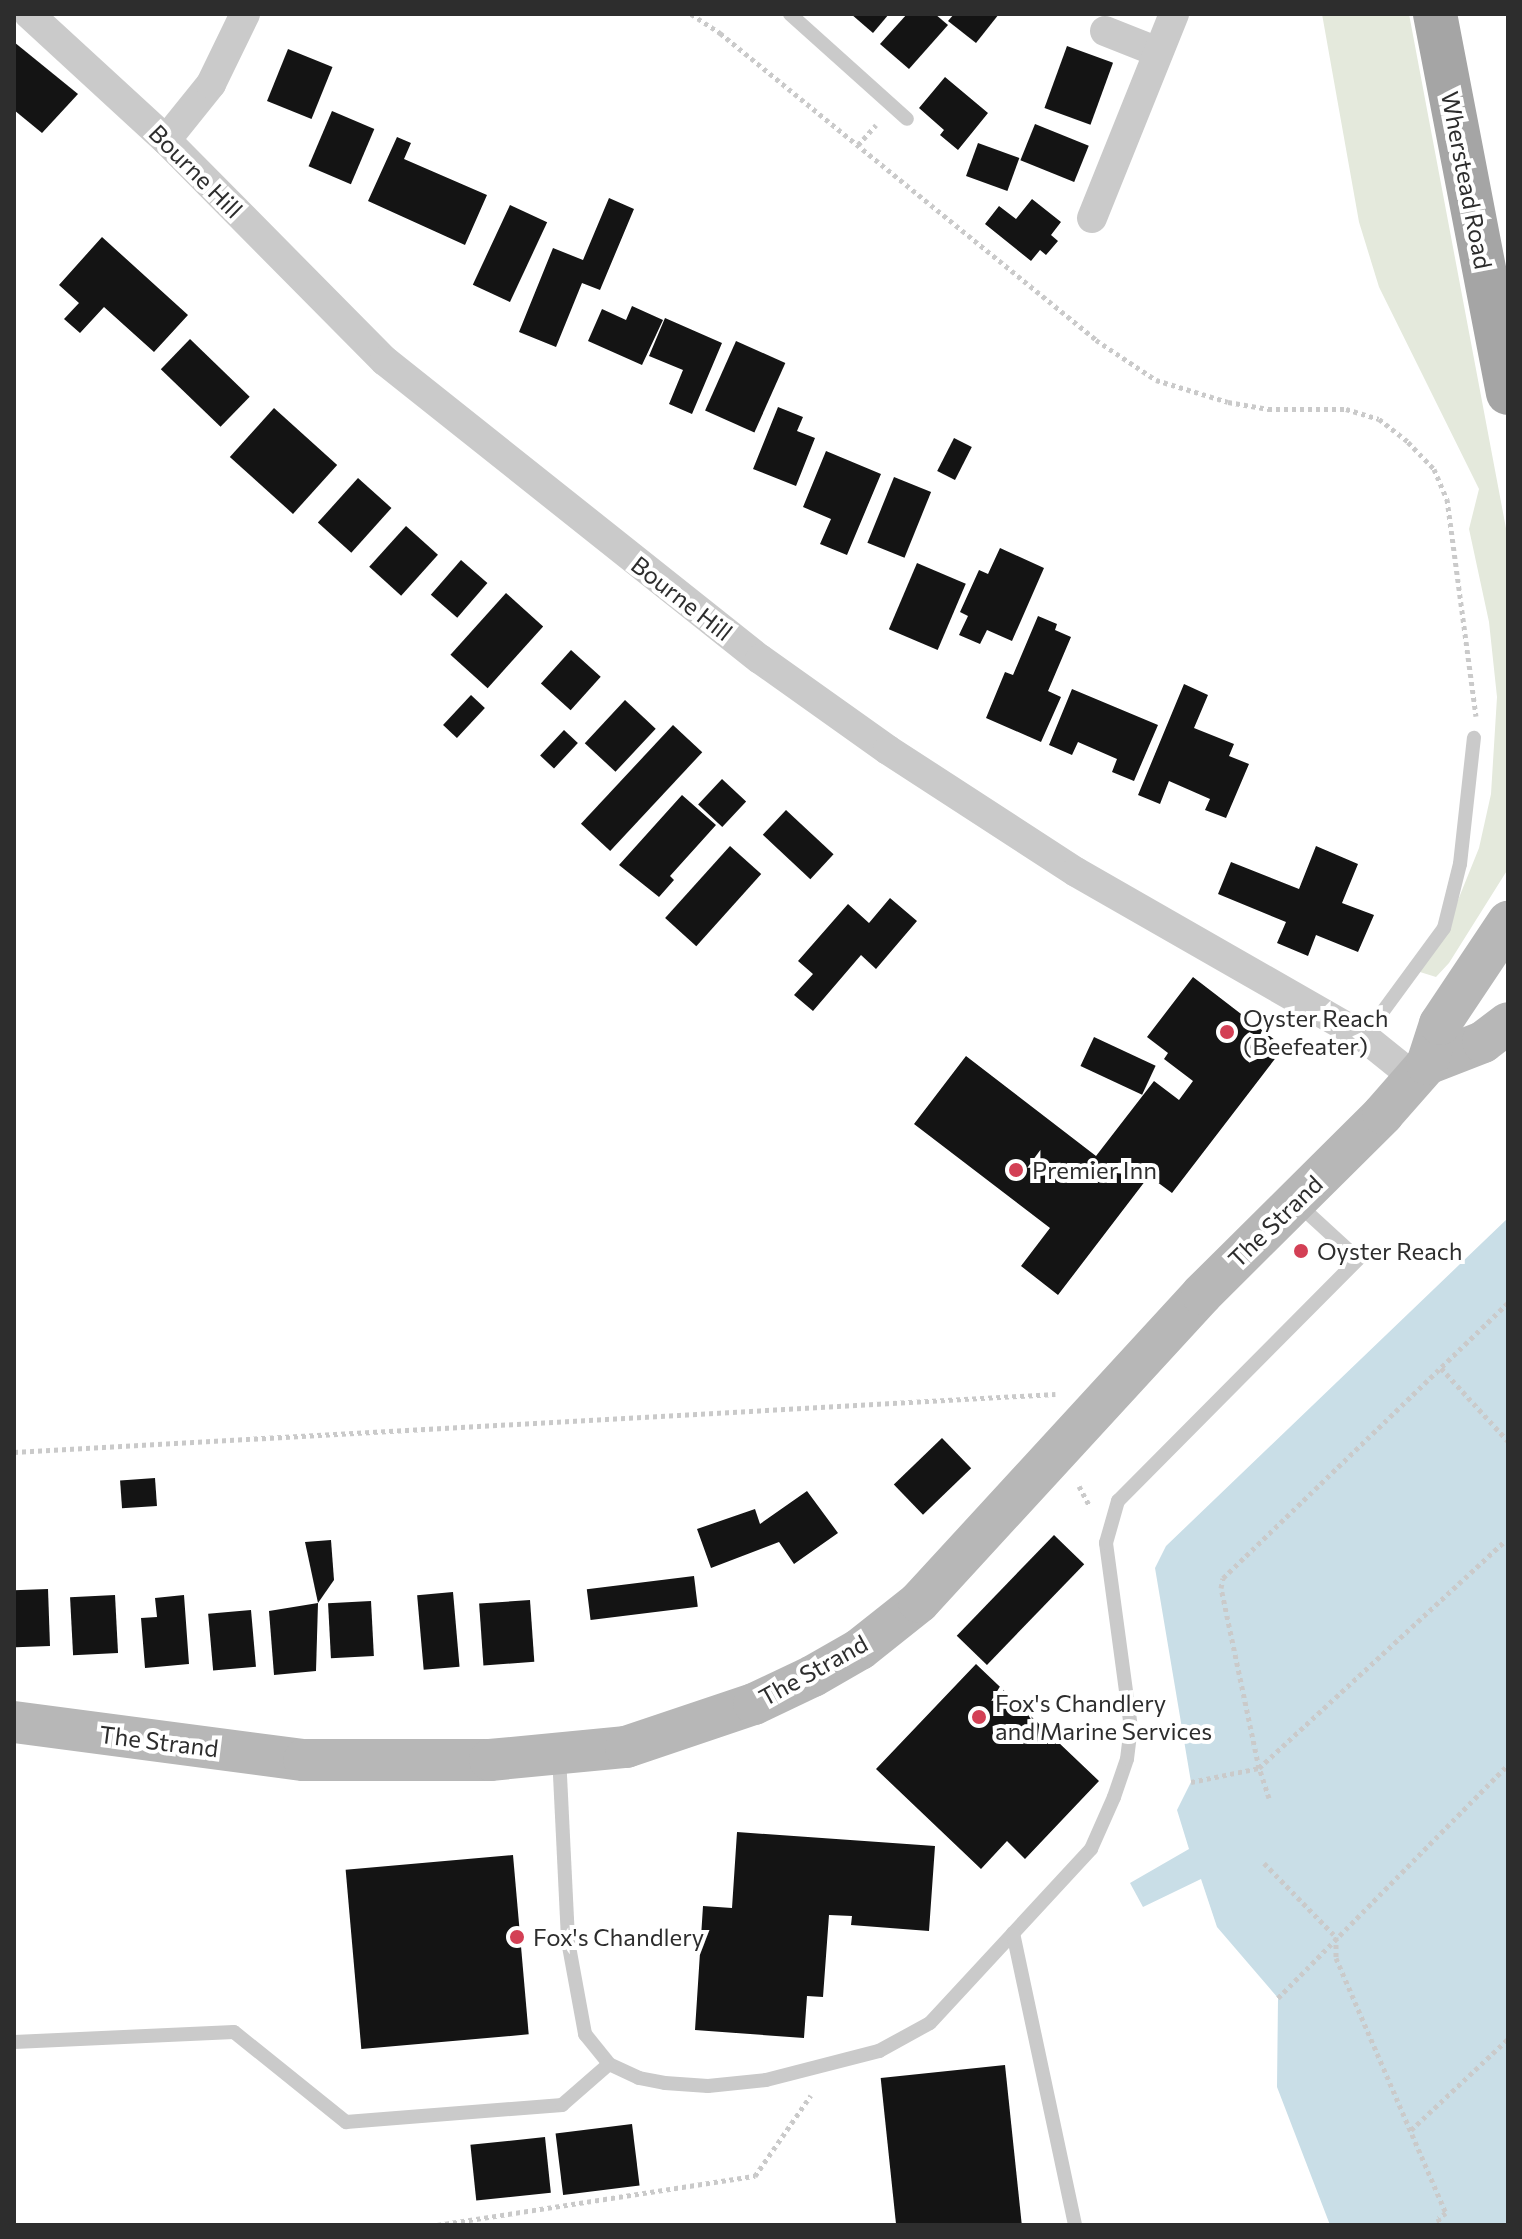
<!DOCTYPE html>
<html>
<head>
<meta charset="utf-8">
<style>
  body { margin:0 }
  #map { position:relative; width:1522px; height:2239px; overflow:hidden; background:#fff; font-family:Commissioner,sans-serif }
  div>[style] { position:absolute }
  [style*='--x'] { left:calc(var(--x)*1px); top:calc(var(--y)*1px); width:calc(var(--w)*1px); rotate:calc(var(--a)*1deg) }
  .green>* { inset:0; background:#e4e9dc }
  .water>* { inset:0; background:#c9dee7 }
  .building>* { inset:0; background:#141414; transform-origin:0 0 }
  .path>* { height:5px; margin-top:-2.5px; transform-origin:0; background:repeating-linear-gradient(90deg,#cacaca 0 4px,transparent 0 8px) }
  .service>* { height:14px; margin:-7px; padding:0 7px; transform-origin:7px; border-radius:7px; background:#cacaca }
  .minor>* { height:30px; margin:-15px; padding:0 15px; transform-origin:15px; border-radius:15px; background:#cacaca }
  .secondary>* { height:42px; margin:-21px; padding:0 21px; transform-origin:21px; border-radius:21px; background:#b7b7b7 }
  .primary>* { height:44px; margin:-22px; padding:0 22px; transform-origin:22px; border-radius:22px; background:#a5a5a5 }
  .dots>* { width:22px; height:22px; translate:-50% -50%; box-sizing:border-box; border:4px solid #fff; border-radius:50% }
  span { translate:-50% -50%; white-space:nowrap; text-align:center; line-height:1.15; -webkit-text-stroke:8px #fff; paint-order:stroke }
  .street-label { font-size:24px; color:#2d2d2d }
  .poi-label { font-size:24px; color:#2d2d2d }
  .left { translate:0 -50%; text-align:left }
  .frame { position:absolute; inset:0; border:16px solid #2d2d2d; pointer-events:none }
</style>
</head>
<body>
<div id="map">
  <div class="green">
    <div style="clip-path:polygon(1322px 14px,1409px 14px,1508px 539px,1508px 869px,1449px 963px,1436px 977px,1420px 972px,1454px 910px,1479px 848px,1491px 794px,1497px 697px,1489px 622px,1469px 529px,1479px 489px,1379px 287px,1359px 222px)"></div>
  </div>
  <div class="water">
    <div style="clip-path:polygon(1508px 1218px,1508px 2225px,1330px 2225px,1277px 2087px,1278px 1998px,1217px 1927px,1201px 1879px,1143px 1907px,1130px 1883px,1189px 1849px,1177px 1810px,1191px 1782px,1155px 1568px,1166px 1546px)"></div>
  </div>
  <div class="building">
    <div style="clip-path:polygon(851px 14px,889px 14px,873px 33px)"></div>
    <div style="clip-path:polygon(907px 14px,935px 14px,948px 25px,909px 69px,880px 44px)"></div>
    <div style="clip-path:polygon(954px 14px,999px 14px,976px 43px,948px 21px)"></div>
    <div style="clip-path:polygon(14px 42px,78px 94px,42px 133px,14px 110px)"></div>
    <div style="left:1067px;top:46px;width:49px;height:66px;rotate:20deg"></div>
    <div style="left:288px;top:49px;width:48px;height:56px;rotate:22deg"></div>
    <div style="clip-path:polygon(945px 77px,988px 113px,958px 150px,940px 135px,944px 130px,919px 108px)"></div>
    <div style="left:332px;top:111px;width:46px;height:60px;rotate:23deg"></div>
    <div style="left:1035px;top:124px;width:58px;height:39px;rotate:22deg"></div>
    <div style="clip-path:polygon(397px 137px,411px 143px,404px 159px,487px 195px,465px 245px,368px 201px)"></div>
    <div style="left:978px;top:143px;width:44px;height:35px;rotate:20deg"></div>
    <div style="clip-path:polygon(609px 198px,634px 209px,600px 290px,582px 283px,556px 347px,519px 332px,553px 248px,583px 260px)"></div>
    <div style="clip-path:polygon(1032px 199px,1061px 222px,1051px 235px,1058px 241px,1046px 255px,1040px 250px,1031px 261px,985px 224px,999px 206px,1016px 219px)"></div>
    <div style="left:510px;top:205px;width:41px;height:88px;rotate:25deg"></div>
    <div style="clip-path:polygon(102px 237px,188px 315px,154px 352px,104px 307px,80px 333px,64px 319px,79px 303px,59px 285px)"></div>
    <div style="clip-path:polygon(632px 306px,663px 320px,642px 365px,588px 341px,602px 309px,626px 320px)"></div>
    <div style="clip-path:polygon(665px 318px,722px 343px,692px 414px,669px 404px,683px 370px,649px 356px)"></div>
    <div style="left:190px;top:339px;width:83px;height:42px;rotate:44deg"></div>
    <div style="left:736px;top:341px;width:54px;height:76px;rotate:24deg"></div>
    <div style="clip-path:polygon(778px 407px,803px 417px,797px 431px,815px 438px,796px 486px,753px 469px)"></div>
    <div style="left:274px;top:408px;width:85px;height:66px;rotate:42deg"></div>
    <div style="left:954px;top:438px;width:20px;height:37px;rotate:27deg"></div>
    <div style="clip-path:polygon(826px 451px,881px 474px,847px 555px,820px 544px,831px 519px,803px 507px)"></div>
    <div style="left:894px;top:477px;width:40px;height:71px;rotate:22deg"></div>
    <div style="left:358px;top:478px;width:45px;height:60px;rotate:42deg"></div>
    <div style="left:406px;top:526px;width:43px;height:55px;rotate:42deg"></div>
    <div style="clip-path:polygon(1000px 548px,1044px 568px,1012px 641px,987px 630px,980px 644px,959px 635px,968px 616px,960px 612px,979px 570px,988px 574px)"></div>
    <div style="left:461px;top:560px;width:35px;height:46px;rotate:41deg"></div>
    <div style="left:917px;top:563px;width:53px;height:72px;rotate:23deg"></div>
    <div style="left:506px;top:593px;width:50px;height:83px;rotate:42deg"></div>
    <div style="clip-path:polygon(1038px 616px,1057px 624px,1055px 630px,1071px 637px,1048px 691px,1061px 697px,1041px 742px,986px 718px,1005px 672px,1013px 675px)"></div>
    <div style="left:571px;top:650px;width:40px;height:45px;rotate:42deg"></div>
    <div style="clip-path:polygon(1184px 684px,1208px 695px,1194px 728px,1234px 744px,1229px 756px,1249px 764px,1226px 818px,1205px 810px,1210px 799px,1169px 781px,1160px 804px,1138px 795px)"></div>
    <div style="clip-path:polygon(1072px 689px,1158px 725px,1134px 781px,1112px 772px,1117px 759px,1078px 742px,1072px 755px,1049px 745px)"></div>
    <div style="left:471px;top:695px;width:19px;height:41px;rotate:43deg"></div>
    <div style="left:625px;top:700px;width:42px;height:59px;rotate:43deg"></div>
    <div style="left:673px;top:725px;width:40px;height:135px;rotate:43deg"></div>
    <div style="left:564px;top:730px;width:19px;height:35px;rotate:43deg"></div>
    <div style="left:722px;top:779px;width:33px;height:35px;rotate:43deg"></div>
    <div style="clip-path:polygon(682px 795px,716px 825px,670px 876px,674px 880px,659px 897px,619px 865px)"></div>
    <div style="left:786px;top:810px;width:65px;height:34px;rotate:43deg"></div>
    <div style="left:730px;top:846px;width:42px;height:97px;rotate:42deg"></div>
    <div style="clip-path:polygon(1316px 846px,1358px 864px,1342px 903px,1374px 915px,1358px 952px,1316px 935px,1308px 956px,1277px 943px,1286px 922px,1218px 894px,1231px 862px,1299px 889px)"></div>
    <div style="clip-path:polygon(890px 898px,917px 921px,876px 969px,861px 955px,813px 1011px,794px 995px,813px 974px,798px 961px,848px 904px,869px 923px)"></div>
    <div style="clip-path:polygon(1193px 977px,1284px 1047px,1172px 1193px,1149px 1176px,1058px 1295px,1021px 1266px,1050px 1228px,914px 1124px,966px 1056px,1096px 1156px,1154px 1081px,1179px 1100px,1193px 1081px,1164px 1059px,1168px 1053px,1147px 1037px)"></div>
    <div style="left:1094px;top:1037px;width:68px;height:32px;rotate:25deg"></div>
    <div style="left:942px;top:1438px;width:42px;height:67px;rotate:46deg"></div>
    <div style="left:155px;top:1478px;width:28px;height:35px;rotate:86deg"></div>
    <div style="clip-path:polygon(807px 1491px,838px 1533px,794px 1564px,779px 1542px,711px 1568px,697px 1529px,755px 1509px,760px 1524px)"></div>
    <div style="left:1054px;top:1535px;width:42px;height:140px;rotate:44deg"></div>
    <div style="clip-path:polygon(331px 1540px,334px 1580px,318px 1603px,305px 1542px)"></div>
    <div style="left:694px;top:1576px;width:31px;height:108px;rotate:83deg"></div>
    <div style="left:48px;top:1589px;width:57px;height:34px;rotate:88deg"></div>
    <div style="left:453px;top:1592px;width:75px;height:36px;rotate:85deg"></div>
    <div style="left:115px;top:1595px;width:58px;height:45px;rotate:87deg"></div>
    <div style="clip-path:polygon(184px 1595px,189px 1664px,145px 1668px,141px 1618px,157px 1617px,155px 1598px)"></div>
    <div style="left:530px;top:1600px;width:62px;height:51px;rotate:86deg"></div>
    <div style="left:371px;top:1601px;width:55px;height:43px;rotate:87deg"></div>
    <div style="clip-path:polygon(318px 1603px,316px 1671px,274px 1675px,269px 1611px)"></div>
    <div style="left:251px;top:1610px;width:57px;height:43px;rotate:85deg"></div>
    <div style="clip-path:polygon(976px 1664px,1099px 1781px,1025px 1859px,1007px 1841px,981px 1869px,876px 1769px)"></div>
    <div style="clip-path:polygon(737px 1832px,935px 1846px,929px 1931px,851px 1925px,852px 1916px,829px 1915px,823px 1997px,807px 1996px,804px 2038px,695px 2030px,703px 1906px,732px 1908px)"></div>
    <div style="left:513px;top:1855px;width:180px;height:168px;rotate:85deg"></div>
    <div style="left:1005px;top:2065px;width:161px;height:125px;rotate:84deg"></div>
    <div style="left:632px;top:2124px;width:62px;height:77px;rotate:83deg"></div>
    <div style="left:545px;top:2137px;width:56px;height:75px;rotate:84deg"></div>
  </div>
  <div class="path">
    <div style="--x:691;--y:14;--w:35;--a:33"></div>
    <div style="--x:720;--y:33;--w:485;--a:39.2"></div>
    <div style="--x:1096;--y:340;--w:72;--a:33.7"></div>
    <div style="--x:1156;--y:380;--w:75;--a:17"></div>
    <div style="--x:1228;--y:402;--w:41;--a:9.9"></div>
    <div style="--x:1268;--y:409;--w:78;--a:0"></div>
    <div style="--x:1346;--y:409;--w:34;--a:17"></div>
    <div style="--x:1379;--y:419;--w:37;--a:38"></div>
    <div style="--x:1408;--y:442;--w:37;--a:46"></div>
    <div style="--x:1434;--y:469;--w:33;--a:67"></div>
    <div style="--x:1447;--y:499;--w:219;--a:82.4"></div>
    <div style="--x:858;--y:145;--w:27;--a:-48"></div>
    <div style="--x:1441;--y:1368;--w:99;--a:47.5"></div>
    <div style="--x:14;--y:1452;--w:1043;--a:-3.19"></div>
    <div style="--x:1079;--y:1486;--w:21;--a:62"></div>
    <div style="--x:1191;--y:1782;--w:69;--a:-11.6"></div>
    <div style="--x:1259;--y:1768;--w:333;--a:-42.7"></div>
    <div style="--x:1269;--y:1798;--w:32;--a:-108"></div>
    <div style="--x:1259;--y:1768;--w:184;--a:-101.9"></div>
    <div style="--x:1221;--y:1588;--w:10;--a:-79"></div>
    <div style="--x:1223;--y:1578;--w:396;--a:-44"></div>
    <div style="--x:1264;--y:1863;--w:103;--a:45.8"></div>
    <div style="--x:1336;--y:1937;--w:21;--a:90"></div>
    <div style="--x:1336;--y:1958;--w:278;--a:66.7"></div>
    <div style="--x:1446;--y:2213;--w:9;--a:148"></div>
    <div style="--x:1438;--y:2218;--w:8;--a:67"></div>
    <div style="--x:1278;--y:1998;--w:327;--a:-45.4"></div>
    <div style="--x:1411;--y:2130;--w:133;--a:-43.2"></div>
    <div style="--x:437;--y:2225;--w:322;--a:-8.8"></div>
    <div style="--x:755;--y:2176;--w:98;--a:-55.3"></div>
  </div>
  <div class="service">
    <div style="--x:790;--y:14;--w:157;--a:41.9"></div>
    <div style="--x:1364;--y:1037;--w:135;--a:-53.7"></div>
    <div style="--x:1444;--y:928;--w:66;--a:-76"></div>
    <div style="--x:1460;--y:864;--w:127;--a:-83.7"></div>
    <div style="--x:559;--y:1755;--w:186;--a:87.2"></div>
    <div style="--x:568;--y:1941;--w:95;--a:79.6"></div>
    <div style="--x:585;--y:2034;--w:38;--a:51"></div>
    <div style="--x:609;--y:2064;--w:33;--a:25"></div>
    <div style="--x:639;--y:2078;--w:26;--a:11"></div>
    <div style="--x:665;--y:2083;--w:43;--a:4"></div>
    <div style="--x:708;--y:2086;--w:58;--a:-5.9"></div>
    <div style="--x:766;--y:2080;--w:117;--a:-14.4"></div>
    <div style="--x:879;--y:2051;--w:58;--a:-28.8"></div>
    <div style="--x:930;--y:2023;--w:237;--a:-47.2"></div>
    <div style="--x:1091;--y:1849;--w:57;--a:-66.1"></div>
    <div style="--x:1114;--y:1797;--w:40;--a:-71.1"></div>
    <div style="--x:1127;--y:1759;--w:31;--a:-83"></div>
    <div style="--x:1131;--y:1728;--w:187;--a:-97.7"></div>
    <div style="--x:1106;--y:1543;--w:44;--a:-74.1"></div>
    <div style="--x:1118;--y:1501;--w:341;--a:-45.2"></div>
    <div style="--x:1358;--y:1259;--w:81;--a:-137.5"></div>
    <div style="--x:1013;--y:1933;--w:299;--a:78"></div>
    <div style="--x:14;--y:2042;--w:220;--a:-2.6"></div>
    <div style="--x:234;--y:2032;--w:144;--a:38.8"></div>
    <div style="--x:346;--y:2122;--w:217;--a:-4.5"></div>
    <div style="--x:562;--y:2105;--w:62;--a:-41.1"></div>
  </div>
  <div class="minor">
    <div style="--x:29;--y:14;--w:186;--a:42.6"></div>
    <div style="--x:166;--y:140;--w:311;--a:45.3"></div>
    <div style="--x:385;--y:361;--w:479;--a:38.5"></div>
    <div style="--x:760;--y:659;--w:157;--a:35.4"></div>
    <div style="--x:888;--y:750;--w:224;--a:33"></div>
    <div style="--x:1076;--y:872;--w:332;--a:29.8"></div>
    <div style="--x:1364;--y:1037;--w:65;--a:38.8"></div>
    <div style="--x:1105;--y:31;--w:57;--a:21.6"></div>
    <div style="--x:166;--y:140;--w:72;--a:-51.2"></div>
    <div style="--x:211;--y:84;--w:78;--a:-64.1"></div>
    <div style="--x:1092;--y:218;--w:220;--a:-68.1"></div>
  </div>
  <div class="secondary">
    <div style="--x:1427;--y:1064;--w:60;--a:-21.4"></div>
    <div style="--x:1483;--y:1042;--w:31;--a:-37"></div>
    <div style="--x:14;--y:1722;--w:292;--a:7.5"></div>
    <div style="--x:304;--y:1760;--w:186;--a:0"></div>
    <div style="--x:490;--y:1760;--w:137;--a:-5.5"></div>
    <div style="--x:626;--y:1747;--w:135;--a:-18.6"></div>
    <div style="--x:754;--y:1704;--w:65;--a:-25.4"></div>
    <div style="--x:813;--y:1676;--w:54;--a:-29.9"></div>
    <div style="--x:860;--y:1649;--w:75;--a:-38.5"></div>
    <div style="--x:919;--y:1602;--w:418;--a:-47.4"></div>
    <div style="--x:1202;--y:1294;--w:255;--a:-44.8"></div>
    <div style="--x:1383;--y:1114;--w:67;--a:-48.7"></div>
    <div style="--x:1427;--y:1064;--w:42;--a:-72"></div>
    <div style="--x:1440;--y:1024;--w:123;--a:-56.3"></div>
  </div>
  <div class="primary">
    <div style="--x:1435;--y:14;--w:386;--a:79.1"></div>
  </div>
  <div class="dots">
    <div style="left:1227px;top:1032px;background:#d34055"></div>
    <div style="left:1016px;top:1170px;background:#d34055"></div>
    <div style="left:1301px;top:1251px;background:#d34055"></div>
    <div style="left:979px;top:1717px;background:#d34055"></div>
    <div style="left:517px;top:1937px;background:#d34055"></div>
  </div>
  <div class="street-label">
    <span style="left:196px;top:171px;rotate:45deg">Bourne Hill</span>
    <span style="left:1467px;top:180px;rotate:79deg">Wherstead Road</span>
    <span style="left:682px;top:598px;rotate:38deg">Bourne Hill</span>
    <span style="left:1275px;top:1221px;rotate:-44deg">The Strand</span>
    <span style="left:813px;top:1670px;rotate:-29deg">The Strand</span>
    <span style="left:159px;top:1741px;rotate:7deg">The Strand</span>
  </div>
  <div class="poi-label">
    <span class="left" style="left:1243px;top:1032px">Oyster Reach<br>(Beefeater)</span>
    <span class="left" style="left:1032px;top:1170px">Premier Inn</span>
    <span class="left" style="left:1317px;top:1251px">Oyster Reach</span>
    <span class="left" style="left:995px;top:1717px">Fox's Chandlery<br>and Marine Services</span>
    <span class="left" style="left:533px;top:1937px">Fox's Chandlery</span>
  </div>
  <div class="frame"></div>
</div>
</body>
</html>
